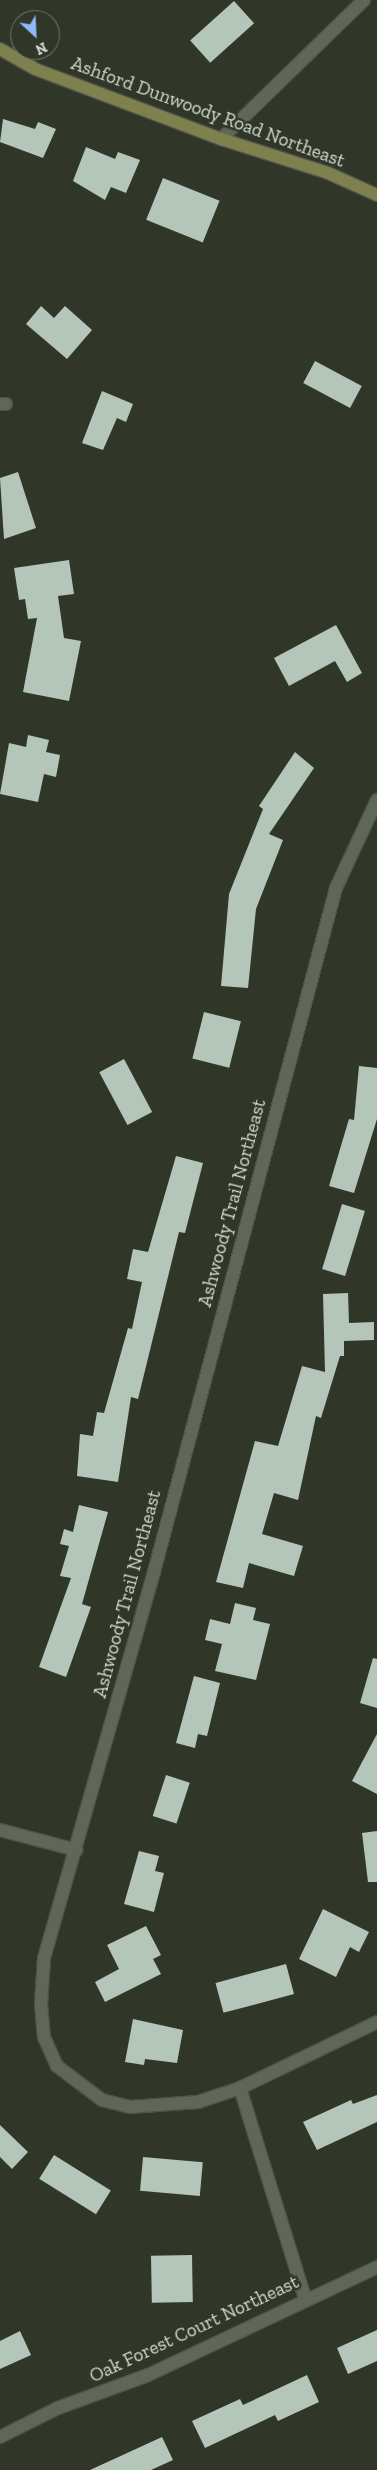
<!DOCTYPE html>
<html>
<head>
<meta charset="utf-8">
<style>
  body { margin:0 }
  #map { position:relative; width:377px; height:2470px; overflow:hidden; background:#303728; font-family:"Zilla Slab",serif }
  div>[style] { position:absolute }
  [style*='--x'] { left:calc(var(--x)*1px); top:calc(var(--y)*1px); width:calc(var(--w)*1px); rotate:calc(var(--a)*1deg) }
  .building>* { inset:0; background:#b3c6b9; transform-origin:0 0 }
  .roads { filter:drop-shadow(1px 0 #4d5346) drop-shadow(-1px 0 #4d5346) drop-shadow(0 1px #4d5346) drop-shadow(0 -1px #4d5346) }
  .minor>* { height:12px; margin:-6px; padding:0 6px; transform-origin:6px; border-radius:6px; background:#5f6857 }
  .secondary>* { height:12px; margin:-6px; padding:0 6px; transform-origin:6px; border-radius:6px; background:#7e804e }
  span { translate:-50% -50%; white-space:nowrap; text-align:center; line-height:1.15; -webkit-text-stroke:5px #303728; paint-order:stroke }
  .street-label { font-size:19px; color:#d5dad0 }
  .north { position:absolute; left:10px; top:10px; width:50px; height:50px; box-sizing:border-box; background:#303728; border:1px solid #72786b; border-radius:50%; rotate:155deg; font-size:14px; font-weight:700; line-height:20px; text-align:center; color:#d5dad0 }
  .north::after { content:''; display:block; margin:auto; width:18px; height:22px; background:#91b8fd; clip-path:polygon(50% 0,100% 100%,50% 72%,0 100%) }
</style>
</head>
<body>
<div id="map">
  <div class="building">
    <div style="left:234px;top:1px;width:30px;height:59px;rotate:48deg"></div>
    <div style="clip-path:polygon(3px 119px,35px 129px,38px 122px,56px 129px,43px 158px,0 142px)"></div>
    <div style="clip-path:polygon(86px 147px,115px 159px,118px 152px,140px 160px,126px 193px,111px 187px,105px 200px,73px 181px)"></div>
    <div style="left:163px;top:178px;width:61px;height:45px;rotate:22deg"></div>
    <div style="clip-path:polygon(41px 306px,54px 318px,65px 306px,92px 330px,67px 359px,26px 324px)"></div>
    <div style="left:315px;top:361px;width:53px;height:25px;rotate:28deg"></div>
    <div style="clip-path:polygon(102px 391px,133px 404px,126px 422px,117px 418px,103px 450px,82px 443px)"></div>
    <div style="clip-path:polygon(18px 472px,36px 528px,4px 539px,0 478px)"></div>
    <div style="clip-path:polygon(69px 560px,74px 594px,58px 596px,64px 638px,81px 641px,69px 701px,23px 692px,37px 618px,28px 619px,25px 599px,19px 600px,14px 568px)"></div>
    <div style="clip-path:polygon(336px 625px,362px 673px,347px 682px,335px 661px,289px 686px,274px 658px)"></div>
    <div style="clip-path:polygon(28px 735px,49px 740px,46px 752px,60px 755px,56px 777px,44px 774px,38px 802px,0 794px,9px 743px,26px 747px)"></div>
    <div style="clip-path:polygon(295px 752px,314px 768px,269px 834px,283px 840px,256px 909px,248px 988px,221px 986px,229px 894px,263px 809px,259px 806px)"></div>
    <div style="left:204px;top:1012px;width:38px;height:48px;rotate:14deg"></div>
    <div style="left:124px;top:1059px;width:60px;height:28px;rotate:62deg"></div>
    <div style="clip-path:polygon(359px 1066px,377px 1068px,377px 1119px,354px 1193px,329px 1186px,349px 1119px,354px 1120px)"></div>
    <div style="clip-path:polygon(176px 1156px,203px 1163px,185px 1233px,179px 1232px,138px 1399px,131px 1397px,118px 1482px,77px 1476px,80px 1434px,93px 1436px,97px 1412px,104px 1413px,128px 1328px,132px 1329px,142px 1282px,127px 1279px,133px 1249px,148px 1252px)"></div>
    <div style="left:342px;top:1204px;width:24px;height:68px;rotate:17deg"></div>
    <div style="clip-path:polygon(348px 1293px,349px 1323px,374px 1322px,374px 1340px,344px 1341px,344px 1356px,340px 1356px,321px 1418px,316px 1416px,298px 1500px,274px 1493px,262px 1534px,303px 1546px,294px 1576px,249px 1563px,243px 1588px,216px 1582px,255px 1441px,278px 1446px,302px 1366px,325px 1372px,323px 1294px)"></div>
    <div style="clip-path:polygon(79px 1505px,108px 1512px,82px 1604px,91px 1607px,66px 1677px,39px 1667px,71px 1578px,60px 1576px,69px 1546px,60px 1544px,64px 1529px,73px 1532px)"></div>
    <div style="clip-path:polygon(235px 1603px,256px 1608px,253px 1620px,270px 1624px,256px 1680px,215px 1671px,222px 1644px,205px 1640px,210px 1619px,230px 1624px)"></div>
    <div style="clip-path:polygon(373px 1658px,377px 1659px,377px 1708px,360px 1703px)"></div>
    <div style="clip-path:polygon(194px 1676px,220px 1683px,207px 1736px,198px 1734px,195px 1748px,176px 1743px)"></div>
    <div style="clip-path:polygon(377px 1734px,377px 1794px,352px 1781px)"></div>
    <div style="left:166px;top:1775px;width:25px;height:43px;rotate:18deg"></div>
    <div style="clip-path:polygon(377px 1831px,377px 1882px,368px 1882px,362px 1833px)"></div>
    <div style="clip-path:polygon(139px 1851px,159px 1856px,155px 1871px,164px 1873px,154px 1912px,124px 1904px)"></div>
    <div style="clip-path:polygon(323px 1909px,369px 1932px,359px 1952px,350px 1947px,336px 1977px,299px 1959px)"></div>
    <div style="clip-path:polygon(146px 1926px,161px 1955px,153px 1959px,161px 1974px,105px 2002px,95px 1982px,119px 1969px,107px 1945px)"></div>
    <div style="left:286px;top:1964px;width:31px;height:73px;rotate:75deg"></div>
    <div style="clip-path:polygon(133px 2019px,183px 2030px,177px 2063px,145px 2059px,144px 2065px,125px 2062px)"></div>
    <div style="clip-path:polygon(377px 2095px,377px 2122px,317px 2150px,303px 2122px,351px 2100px,353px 2104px)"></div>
    <div style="clip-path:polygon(0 2125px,28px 2152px,12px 2169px,0 2157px)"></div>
    <div style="left:54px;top:2155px;width:67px;height:28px;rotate:32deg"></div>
    <div style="left:143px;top:2157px;width:60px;height:34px;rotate:5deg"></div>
    <div style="left:192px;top:2255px;width:47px;height:41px;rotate:89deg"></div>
    <div style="clip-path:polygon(377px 2330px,377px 2361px,348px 2374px,337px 2348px)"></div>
    <div style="clip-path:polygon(20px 2331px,31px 2355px,0 2369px,0 2341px)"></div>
    <div style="clip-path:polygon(307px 2375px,319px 2402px,278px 2421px,275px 2415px,205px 2448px,192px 2421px,240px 2399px,243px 2405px)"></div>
    <div style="clip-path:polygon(162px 2437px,173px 2460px,151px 2470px,90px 2470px)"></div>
  </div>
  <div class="roads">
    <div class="minor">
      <div style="--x:221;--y:139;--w:199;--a:-44.2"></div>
      <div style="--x:0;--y:404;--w:6;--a:0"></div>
      <div style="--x:377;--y:800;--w:97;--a:115"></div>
      <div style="--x:336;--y:888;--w:708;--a:104.9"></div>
      <div style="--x:154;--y:1572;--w:401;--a:105.9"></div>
      <div style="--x:44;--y:1958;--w:46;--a:93.7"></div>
      <div style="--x:41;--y:2004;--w:33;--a:85"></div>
      <div style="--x:44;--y:2037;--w:32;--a:66"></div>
      <div style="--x:57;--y:2066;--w:56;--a:37.1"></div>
      <div style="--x:102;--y:2100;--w:29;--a:14"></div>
      <div style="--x:130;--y:2107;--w:68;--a:-4.2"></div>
      <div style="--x:198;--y:2102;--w:44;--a:-18.4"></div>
      <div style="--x:240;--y:2088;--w:152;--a:-25.7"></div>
      <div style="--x:0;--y:1830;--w:79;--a:14.7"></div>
      <div style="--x:240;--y:2088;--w:220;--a:72.8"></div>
      <div style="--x:0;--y:2437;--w:65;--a:-26.6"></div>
      <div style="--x:58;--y:2408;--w:96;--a:-20.1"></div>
      <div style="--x:148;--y:2375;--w:253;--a:-25.2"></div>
    </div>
    <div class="secondary">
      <div style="--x:0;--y:49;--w:40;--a:29.7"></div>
      <div style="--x:35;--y:69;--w:199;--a:20.6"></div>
      <div style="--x:221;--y:139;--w:112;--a:17.6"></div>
      <div style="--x:328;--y:173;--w:54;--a:24.2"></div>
    </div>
  </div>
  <div class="street-label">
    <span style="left:208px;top:112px;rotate:20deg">Ashford Dunwoody Road Northeast</span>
    <span style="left:232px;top:1203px;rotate:-75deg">Ashwoody Trail Northeast</span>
    <span style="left:127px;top:1594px;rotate:-75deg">Ashwoody Trail Northeast</span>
    <span style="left:194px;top:2329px;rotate:-25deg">Oak Forest Court Northeast</span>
  </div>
  <div class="north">N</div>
</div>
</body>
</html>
